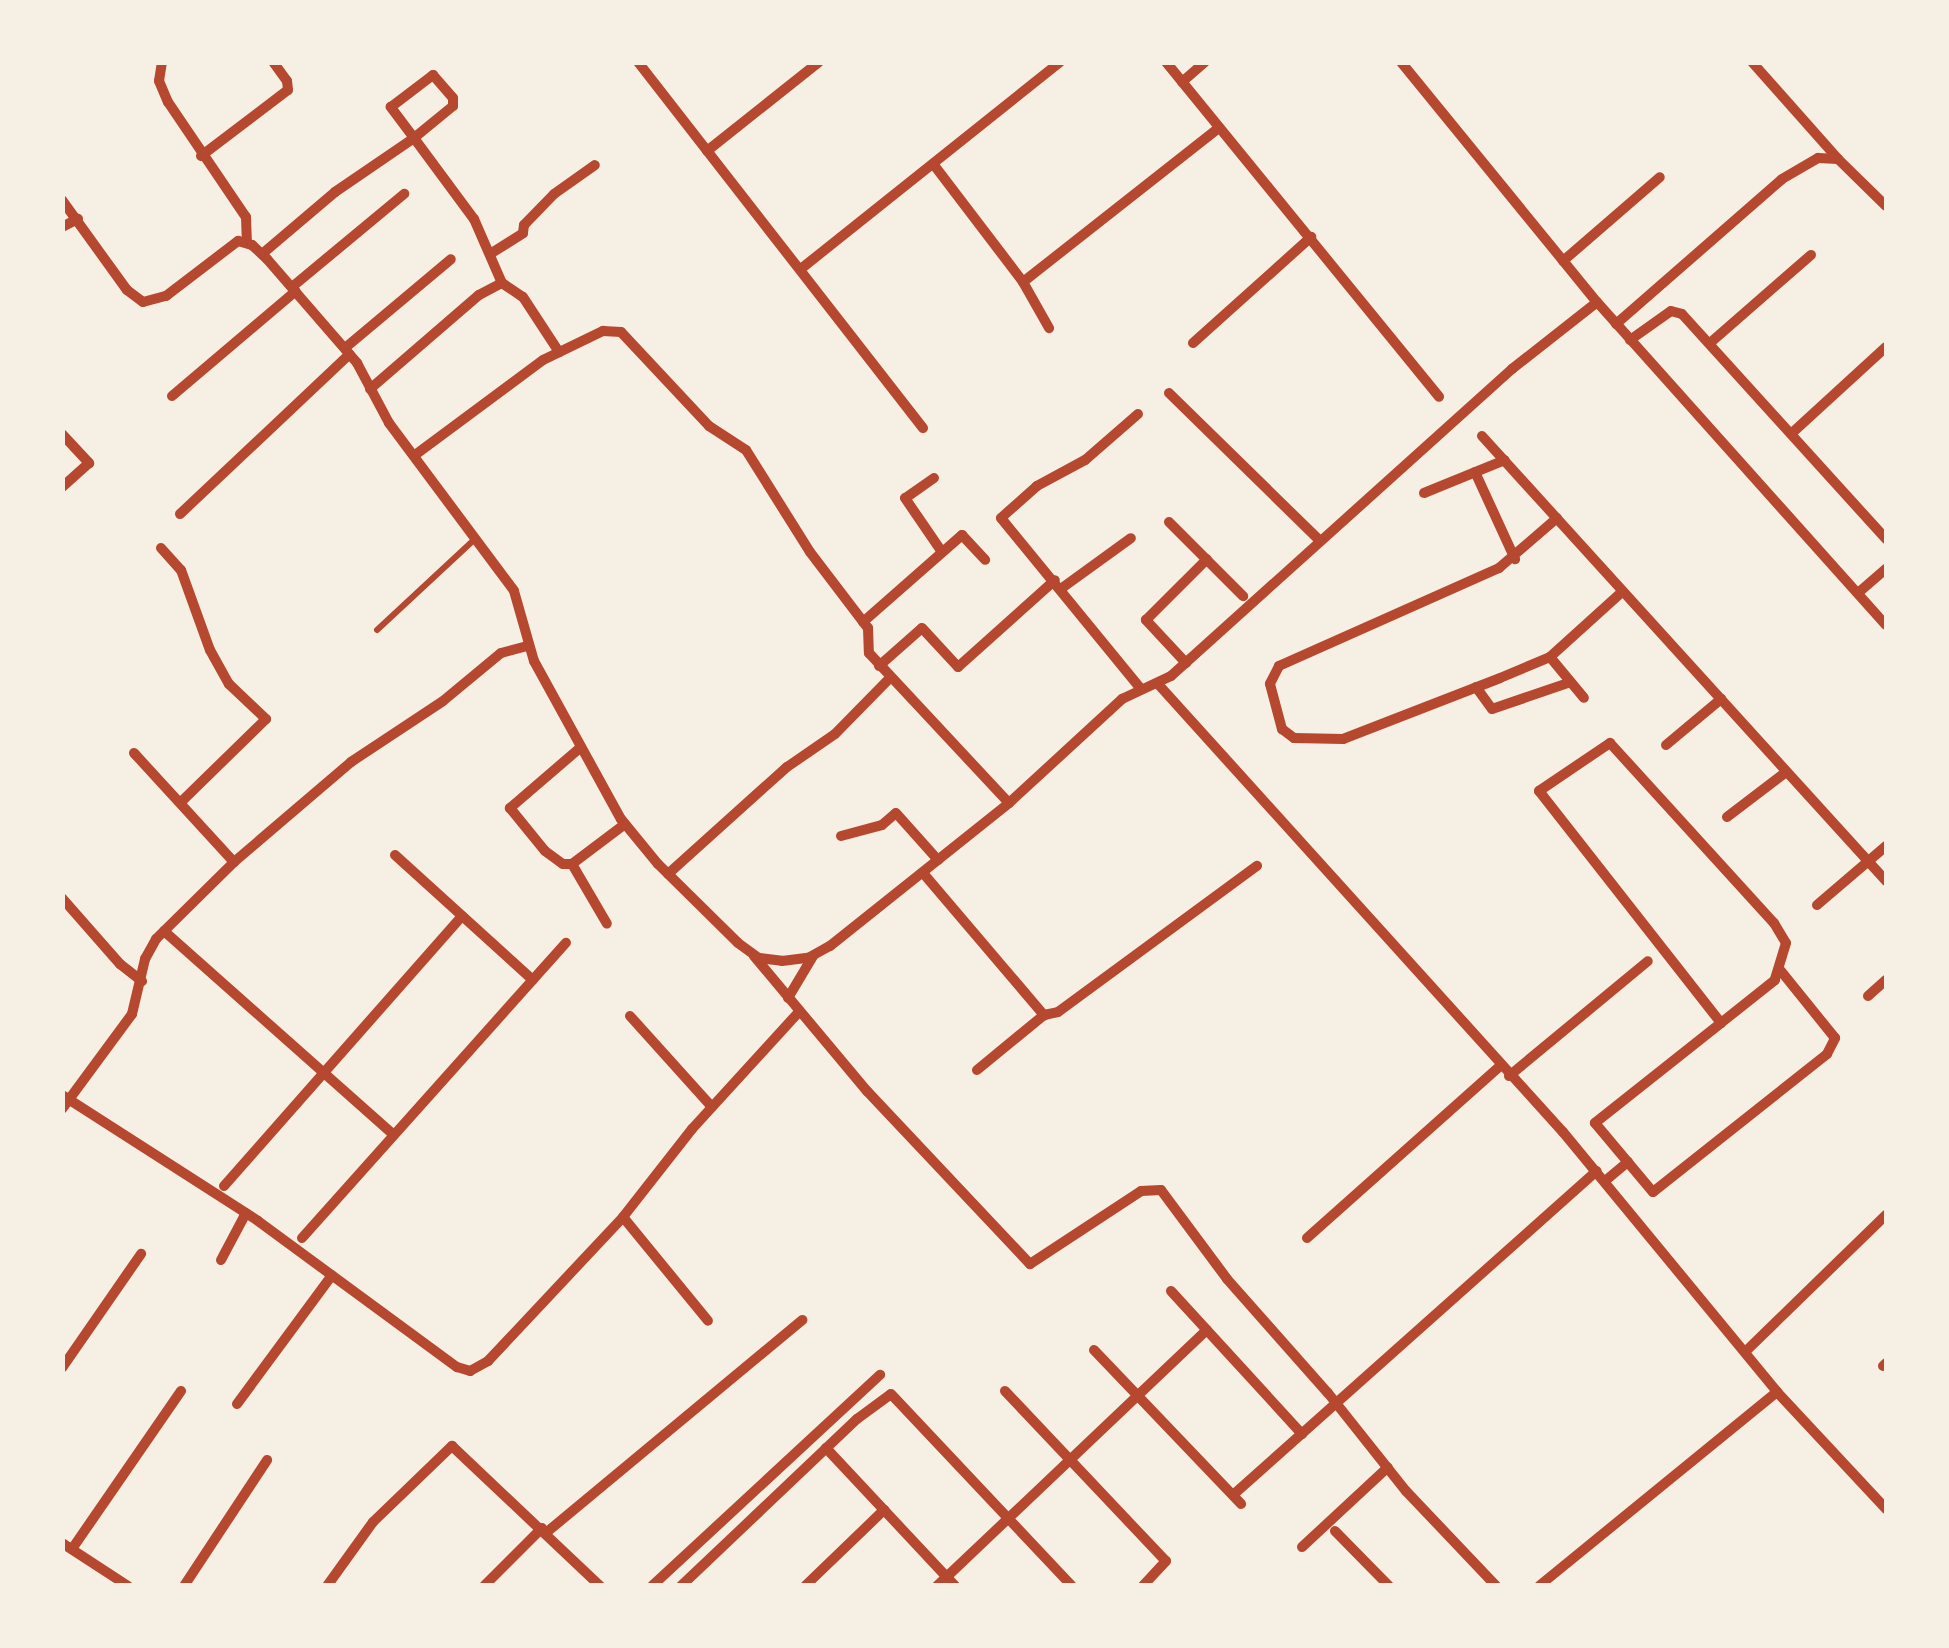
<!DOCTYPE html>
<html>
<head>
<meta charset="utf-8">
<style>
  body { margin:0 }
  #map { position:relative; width:1949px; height:1648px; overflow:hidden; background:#f6efe4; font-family:Ubuntu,sans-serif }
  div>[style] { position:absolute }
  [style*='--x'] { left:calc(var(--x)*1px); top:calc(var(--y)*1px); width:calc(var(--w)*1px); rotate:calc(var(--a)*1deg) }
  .service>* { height:6px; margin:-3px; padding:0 3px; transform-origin:3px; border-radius:3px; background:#b5482f }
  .minor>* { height:10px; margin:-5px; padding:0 5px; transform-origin:5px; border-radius:5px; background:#b5482f }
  span { translate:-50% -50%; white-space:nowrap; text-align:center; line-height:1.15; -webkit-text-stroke:8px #f6efe4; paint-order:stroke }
  .frame { position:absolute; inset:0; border:65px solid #f6efe4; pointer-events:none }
</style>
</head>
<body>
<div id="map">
  <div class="service">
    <div style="--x:377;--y:630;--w:134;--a:-42.9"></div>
  </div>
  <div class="minor">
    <div style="--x:162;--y:62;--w:19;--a:99"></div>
    <div style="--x:159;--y:81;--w:23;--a:67"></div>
    <div style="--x:168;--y:102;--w:139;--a:55.9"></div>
    <div style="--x:246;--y:217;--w:26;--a:88"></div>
    <div style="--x:638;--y:62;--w:464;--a:52.1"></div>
    <div style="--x:1166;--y:62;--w:432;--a:50.8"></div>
    <div style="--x:1401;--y:62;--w:310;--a:50.8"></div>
    <div style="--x:1597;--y:302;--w:433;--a:48.2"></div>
    <div style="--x:1752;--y:62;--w:130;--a:48.4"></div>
    <div style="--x:433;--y:75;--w:30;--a:49"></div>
    <div style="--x:453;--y:98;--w:8;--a:90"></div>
    <div style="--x:453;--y:106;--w:50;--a:140.6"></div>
    <div style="--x:414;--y:138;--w:39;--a:-127"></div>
    <div style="--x:391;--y:107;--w:53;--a:-37.3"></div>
    <div style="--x:1182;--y:82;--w:30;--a:-41"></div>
    <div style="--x:707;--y:151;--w:143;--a:-38.5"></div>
    <div style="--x:201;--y:156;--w:109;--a:-37.2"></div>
    <div style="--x:288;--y:90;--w:9;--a:-96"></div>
    <div style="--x:287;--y:81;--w:24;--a:-126"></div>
    <div style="--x:934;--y:165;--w:147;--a:52.7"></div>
    <div style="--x:1023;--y:282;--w:53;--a:60.5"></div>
    <div style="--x:62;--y:200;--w:111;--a:54.2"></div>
    <div style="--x:127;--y:290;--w:20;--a:37"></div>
    <div style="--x:143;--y:302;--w:24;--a:-15"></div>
    <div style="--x:166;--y:296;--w:91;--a:-37.4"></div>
    <div style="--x:238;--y:241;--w:15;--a:16"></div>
    <div style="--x:252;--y:245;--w:21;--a:43"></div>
    <div style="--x:267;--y:259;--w:138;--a:49.1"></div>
    <div style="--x:357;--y:363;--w:68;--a:61.9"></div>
    <div style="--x:389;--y:423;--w:209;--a:53.3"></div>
    <div style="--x:514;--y:591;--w:73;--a:74.1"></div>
    <div style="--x:534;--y:661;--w:180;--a:61.2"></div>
    <div style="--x:621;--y:819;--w:58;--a:50.6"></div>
    <div style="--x:658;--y:864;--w:112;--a:44.6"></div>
    <div style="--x:738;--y:943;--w:26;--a:36"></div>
    <div style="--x:759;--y:958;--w:23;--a:7"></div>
    <div style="--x:782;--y:961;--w:26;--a:-7"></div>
    <div style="--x:808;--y:958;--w:25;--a:-29"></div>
    <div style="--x:830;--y:946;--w:229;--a:-38.6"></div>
    <div style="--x:1009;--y:803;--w:154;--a:-42.6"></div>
    <div style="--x:1122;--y:699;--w:54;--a:-25.1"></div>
    <div style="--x:1171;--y:676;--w:459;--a:-42"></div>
    <div style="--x:1512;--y:369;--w:108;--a:-38.2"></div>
    <div style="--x:62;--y:227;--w:18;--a:-27"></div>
    <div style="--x:262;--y:254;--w:96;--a:-40.3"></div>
    <div style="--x:335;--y:192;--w:96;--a:-34.4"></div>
    <div style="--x:414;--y:138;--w:101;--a:53.5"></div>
    <div style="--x:474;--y:219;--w:70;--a:66.4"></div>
    <div style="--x:502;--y:283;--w:25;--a:34"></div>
    <div style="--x:523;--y:297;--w:66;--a:56.8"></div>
    <div style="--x:490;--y:254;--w:39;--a:-32"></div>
    <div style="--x:523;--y:233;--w:8;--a:-83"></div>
    <div style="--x:524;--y:225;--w:43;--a:-45.9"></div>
    <div style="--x:554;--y:194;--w:50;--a:-35.3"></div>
    <div style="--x:1563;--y:261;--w:128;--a:-40.9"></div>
    <div style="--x:802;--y:268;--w:330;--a:-38.6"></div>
    <div style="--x:1023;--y:282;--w:249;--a:-38.2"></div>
    <div style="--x:292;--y:287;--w:146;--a:-39.7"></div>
    <div style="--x:1616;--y:324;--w:220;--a:-41.1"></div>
    <div style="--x:1782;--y:179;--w:42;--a:-30.3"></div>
    <div style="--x:1818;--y:158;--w:20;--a:3"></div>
    <div style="--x:1838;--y:159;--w:67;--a:44.4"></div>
    <div style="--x:1630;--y:340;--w:50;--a:-35.3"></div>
    <div style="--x:1671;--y:311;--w:11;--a:15"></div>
    <div style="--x:1682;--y:314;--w:304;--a:47.8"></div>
    <div style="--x:1193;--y:343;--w:159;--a:-41.9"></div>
    <div style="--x:1710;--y:343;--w:134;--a:-41.1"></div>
    <div style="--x:345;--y:348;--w:138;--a:-40"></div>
    <div style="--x:370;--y:389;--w:144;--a:-40.8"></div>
    <div style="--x:479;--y:295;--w:26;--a:-28"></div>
    <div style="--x:1169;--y:393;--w:210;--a:44.4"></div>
    <div style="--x:172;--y:396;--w:162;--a:-40.3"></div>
    <div style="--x:1138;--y:414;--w:70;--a:139"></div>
    <div style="--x:1085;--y:460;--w:55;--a:151.6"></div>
    <div style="--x:1037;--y:486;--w:48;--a:138.4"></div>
    <div style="--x:1001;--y:518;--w:220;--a:50.7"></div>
    <div style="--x:1792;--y:433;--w:127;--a:-42.5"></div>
    <div style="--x:62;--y:434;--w:40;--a:47"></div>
    <div style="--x:89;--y:463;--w:36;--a:138"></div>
    <div style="--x:1482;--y:436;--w:601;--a:47.76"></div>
    <div style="--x:415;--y:455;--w:159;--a:-36.6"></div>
    <div style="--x:543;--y:360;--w:67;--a:-25.8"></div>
    <div style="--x:603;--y:331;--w:18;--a:3"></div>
    <div style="--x:621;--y:332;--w:129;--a:46.9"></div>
    <div style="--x:709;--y:426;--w:44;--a:33"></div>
    <div style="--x:746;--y:450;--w:120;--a:57.9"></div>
    <div style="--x:810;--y:552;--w:96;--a:52.7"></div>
    <div style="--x:868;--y:628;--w:25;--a:88"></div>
    <div style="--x:869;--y:653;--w:205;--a:47"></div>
    <div style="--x:1475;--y:472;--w:96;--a:65.3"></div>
    <div style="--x:934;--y:478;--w:35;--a:145"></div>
    <div style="--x:905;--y:498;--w:65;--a:55.6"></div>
    <div style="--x:1424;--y:493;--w:87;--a:-22.2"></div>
    <div style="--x:180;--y:514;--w:233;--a:-43.3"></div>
    <div style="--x:1557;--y:518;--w:77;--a:139.2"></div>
    <div style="--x:1499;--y:568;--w:241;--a:156"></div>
    <div style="--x:1279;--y:666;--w:20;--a:117"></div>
    <div style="--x:1270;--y:684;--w:47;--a:75.1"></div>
    <div style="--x:1282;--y:729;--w:15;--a:37"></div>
    <div style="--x:1294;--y:738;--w:49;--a:1.2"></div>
    <div style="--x:1343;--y:739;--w:168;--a:-21.2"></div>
    <div style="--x:1500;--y:678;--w:54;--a:-22.8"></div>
    <div style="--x:1550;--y:657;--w:98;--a:-42.1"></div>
    <div style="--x:1169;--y:522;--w:105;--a:45"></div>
    <div style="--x:161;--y:548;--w:30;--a:48"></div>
    <div style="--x:181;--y:570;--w:85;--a:70.1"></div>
    <div style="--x:210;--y:650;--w:39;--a:61"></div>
    <div style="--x:229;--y:684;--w:51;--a:43.4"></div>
    <div style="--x:266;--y:719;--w:120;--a:135.7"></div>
    <div style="--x:1062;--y:588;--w:85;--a:-35.9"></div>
    <div style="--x:1858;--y:593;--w:37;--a:-41"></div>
    <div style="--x:863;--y:622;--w:132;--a:-41.3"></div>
    <div style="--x:962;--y:535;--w:34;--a:47"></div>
    <div style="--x:1550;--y:657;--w:53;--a:50.3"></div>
    <div style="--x:1186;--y:663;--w:59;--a:-132.9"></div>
    <div style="--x:1146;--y:620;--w:86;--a:-45"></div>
    <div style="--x:879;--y:666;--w:57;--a:-41.5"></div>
    <div style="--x:922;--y:628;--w:53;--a:47.3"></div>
    <div style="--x:958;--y:667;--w:130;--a:-41.9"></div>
    <div style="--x:1158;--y:684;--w:604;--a:47.89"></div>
    <div style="--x:1563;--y:1132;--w:337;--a:50.5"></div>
    <div style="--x:1777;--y:1392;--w:160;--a:47"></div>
    <div style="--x:1476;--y:687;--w:27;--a:54"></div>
    <div style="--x:1492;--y:709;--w:83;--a:-18.9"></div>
    <div style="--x:1666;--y:745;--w:72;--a:-39.9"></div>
    <div style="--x:581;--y:747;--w:94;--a:139.3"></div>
    <div style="--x:510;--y:808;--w:55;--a:50.9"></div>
    <div style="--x:545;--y:851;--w:22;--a:36"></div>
    <div style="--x:563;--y:864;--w:9;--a:0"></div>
    <div style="--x:572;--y:864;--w:66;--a:-37"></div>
    <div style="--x:134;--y:753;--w:148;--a:47.5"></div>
    <div style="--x:1727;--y:817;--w:74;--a:-37.3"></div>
    <div style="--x:841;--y:836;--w:42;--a:-15"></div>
    <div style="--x:882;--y:825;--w:18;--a:-41"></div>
    <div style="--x:896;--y:813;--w:63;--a:48.2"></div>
    <div style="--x:395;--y:855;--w:186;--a:42.2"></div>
    <div style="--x:572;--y:864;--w:69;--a:59.7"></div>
    <div style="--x:923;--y:873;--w:187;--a:49.6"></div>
    <div style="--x:668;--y:874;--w:160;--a:-42"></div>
    <div style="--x:787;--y:767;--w:58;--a:-34.5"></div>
    <div style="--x:835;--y:734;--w:78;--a:-45.5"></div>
    <div style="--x:62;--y:898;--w:88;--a:48.7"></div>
    <div style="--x:120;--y:964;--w:28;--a:38"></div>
    <div style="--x:1817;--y:905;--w:91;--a:-40.5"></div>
    <div style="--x:164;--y:931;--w:307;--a:41.6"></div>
    <div style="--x:754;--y:956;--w:176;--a:50.1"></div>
    <div style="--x:867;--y:1091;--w:238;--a:46.7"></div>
    <div style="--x:1030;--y:1264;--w:133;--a:-33.3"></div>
    <div style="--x:1141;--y:1191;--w:20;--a:-3"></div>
    <div style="--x:1161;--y:1190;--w:111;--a:53.4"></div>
    <div style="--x:1227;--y:1279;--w:152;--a:48.5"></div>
    <div style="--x:1328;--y:1393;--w:125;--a:51.5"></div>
    <div style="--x:1406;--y:1491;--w:131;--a:46.5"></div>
    <div style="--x:1868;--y:996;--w:24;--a:-42"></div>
    <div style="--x:788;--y:998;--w:49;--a:-59.2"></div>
    <div style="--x:630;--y:1016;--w:122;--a:48"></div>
    <div style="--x:1721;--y:1023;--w:295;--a:-128.1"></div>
    <div style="--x:1539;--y:791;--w:86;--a:-34.1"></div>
    <div style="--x:1610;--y:743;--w:244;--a:47.7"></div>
    <div style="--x:1774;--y:923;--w:23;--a:59"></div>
    <div style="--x:1786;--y:943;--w:39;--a:107"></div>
    <div style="--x:1775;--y:980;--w:69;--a:141.5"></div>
    <div style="--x:1721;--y:1023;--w:161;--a:141.6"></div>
    <div style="--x:1595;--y:1123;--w:90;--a:50"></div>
    <div style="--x:1653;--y:1192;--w:222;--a:-38.4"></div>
    <div style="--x:1827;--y:1054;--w:18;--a:-63"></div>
    <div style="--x:1835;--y:1038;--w:86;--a:-128.9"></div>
    <div style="--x:977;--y:1070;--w:87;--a:-39.4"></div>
    <div style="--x:1044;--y:1015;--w:14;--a:-12"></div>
    <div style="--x:1058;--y:1012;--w:247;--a:-36.3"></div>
    <div style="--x:1509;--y:1076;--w:180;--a:-39.6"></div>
    <div style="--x:62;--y:1095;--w:233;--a:32.7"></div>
    <div style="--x:258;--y:1221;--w:247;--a:36.3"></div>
    <div style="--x:457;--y:1367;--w:14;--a:17"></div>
    <div style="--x:470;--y:1371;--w:21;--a:-29"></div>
    <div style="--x:488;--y:1361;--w:197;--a:-46.8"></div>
    <div style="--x:623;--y:1217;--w:112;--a:-51.9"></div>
    <div style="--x:692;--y:1129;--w:159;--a:-47.6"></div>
    <div style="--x:62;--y:1109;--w:118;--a:-53.6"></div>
    <div style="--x:132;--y:1014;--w:57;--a:-76.7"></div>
    <div style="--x:145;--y:959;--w:23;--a:-61"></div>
    <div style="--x:156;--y:939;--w:110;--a:-44.6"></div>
    <div style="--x:234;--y:862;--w:154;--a:-40.5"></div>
    <div style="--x:351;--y:762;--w:110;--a:-33.5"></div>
    <div style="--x:443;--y:701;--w:75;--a:-39.6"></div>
    <div style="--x:501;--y:653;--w:28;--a:-15"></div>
    <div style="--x:1605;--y:1181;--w:30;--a:-40"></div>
    <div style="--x:224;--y:1186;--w:360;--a:-48.6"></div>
    <div style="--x:623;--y:1217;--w:134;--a:50.7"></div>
    <div style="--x:302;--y:1238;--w:396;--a:-48.2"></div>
    <div style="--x:1307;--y:1238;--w:259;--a:-41.7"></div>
    <div style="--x:221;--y:1260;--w:53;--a:-62"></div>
    <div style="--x:1171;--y:1291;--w:194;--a:47.5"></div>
    <div style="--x:1094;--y:1350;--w:213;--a:46.3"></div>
    <div style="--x:1746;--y:1351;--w:195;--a:-44.2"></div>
    <div style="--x:1883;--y:1366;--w:4;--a:-45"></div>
    <div style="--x:62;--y:1368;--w:139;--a:-55.3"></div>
    <div style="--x:1005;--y:1391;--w:234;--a:46.6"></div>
    <div style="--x:1166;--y:1561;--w:34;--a:133"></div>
    <div style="--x:237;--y:1404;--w:160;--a:-53.6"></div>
    <div style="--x:826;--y:1448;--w:189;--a:46.9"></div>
    <div style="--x:1233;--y:1495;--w:487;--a:-41.7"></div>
    <div style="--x:1335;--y:1531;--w:77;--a:45.5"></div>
    <div style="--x:547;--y:1532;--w:332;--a:-39.7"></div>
    <div style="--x:62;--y:1543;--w:79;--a:33.1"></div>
    <div style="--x:1302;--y:1547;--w:117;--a:-42.9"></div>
    <div style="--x:72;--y:1549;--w:192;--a:-55.4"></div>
    <div style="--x:184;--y:1586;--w:151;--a:-56.6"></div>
    <div style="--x:327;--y:1586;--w:79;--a:-54.3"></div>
    <div style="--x:373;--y:1522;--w:110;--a:-43.9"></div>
    <div style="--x:452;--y:1446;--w:204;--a:43.4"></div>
    <div style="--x:484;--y:1586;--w:82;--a:-45"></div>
    <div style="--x:652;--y:1586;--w:311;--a:-42.8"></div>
    <div style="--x:681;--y:1586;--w:243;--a:-43.5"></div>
    <div style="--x:857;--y:1419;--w:42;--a:-36.3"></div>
    <div style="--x:891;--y:1394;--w:264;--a:46.7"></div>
    <div style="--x:805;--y:1586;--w:110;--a:-43.9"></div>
    <div style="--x:937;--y:1586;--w:372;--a:-43.5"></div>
    <div style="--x:1539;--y:1586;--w:307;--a:-39.2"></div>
  </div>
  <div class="frame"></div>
</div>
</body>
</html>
